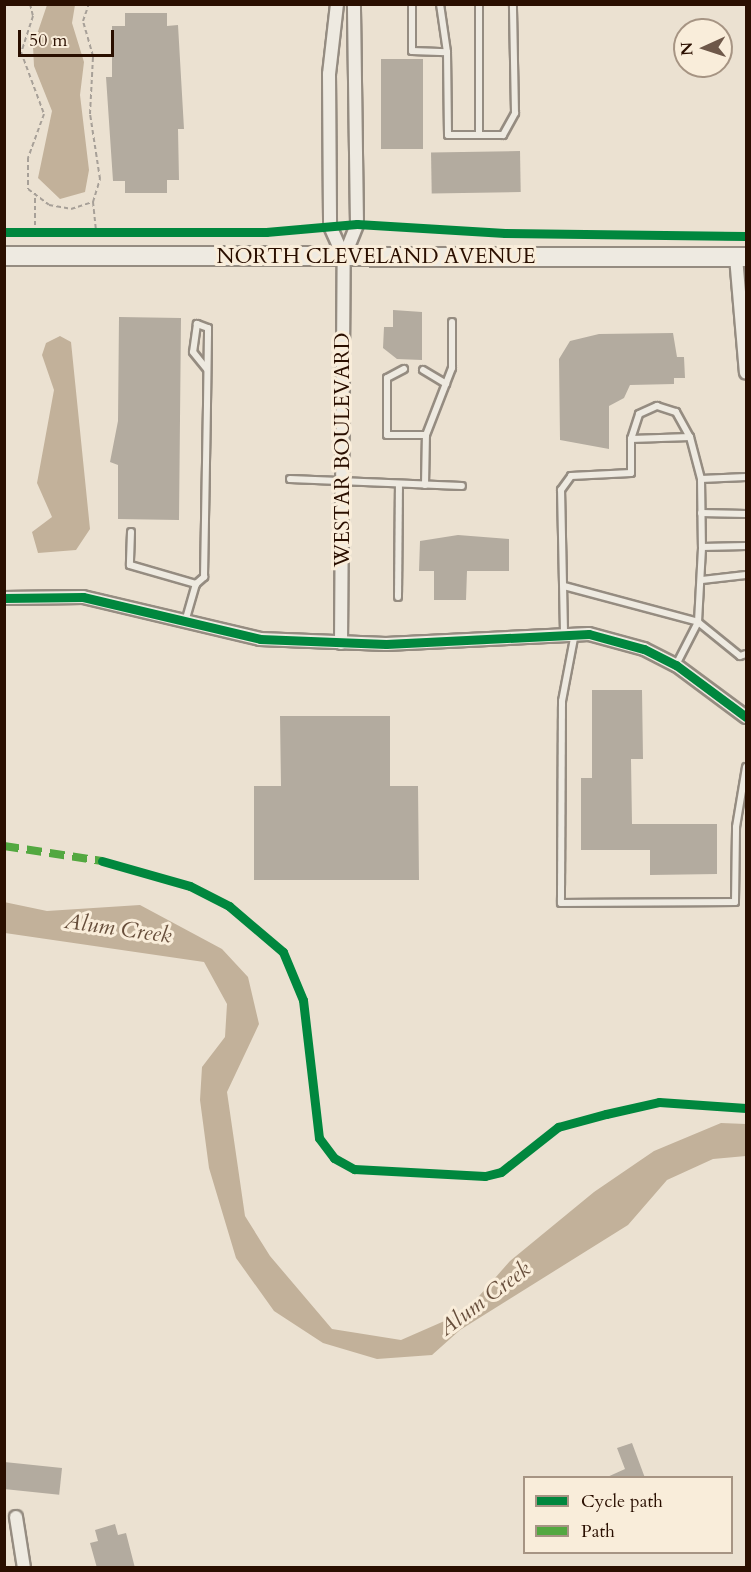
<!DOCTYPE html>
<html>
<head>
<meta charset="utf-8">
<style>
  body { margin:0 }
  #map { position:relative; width:751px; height:1572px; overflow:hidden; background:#ebe1d1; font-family:Cardo,serif }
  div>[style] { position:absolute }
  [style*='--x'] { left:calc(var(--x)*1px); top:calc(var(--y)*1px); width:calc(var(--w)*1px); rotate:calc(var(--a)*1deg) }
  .water>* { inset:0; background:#c2b19a }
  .building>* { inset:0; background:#b3ab9f; transform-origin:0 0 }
  .path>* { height:2px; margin-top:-1px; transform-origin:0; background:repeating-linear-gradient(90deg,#a7a098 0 4.5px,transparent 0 7.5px) }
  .roads { filter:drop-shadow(2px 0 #958c81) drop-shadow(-2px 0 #958c81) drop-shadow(0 2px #958c81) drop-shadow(0 -2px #958c81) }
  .lane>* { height:6px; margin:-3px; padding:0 3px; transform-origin:3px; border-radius:3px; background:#eeeae1 }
  .street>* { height:12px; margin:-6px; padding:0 6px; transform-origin:6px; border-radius:6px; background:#eeeae1 }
  .secondary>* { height:18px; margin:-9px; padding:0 9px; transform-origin:9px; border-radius:9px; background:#eeeae1 }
  .quiet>* { height:8px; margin-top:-4px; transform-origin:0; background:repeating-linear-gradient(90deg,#53a840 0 15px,transparent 0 23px) }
  .cycleway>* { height:9px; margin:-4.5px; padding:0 4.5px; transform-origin:4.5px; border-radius:4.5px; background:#00873e }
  span { translate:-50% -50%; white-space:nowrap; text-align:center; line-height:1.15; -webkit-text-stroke:6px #f9edda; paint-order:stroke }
  .street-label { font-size:21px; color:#2a0f00 }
  .water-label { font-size:22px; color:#674e3b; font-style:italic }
  .frame { position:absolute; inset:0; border:6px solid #2a0f00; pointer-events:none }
  .legend { position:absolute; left:523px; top:1476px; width:210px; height:78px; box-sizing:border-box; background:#f9edda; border:2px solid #a69483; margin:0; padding:8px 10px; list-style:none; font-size:18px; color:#2a0f00 }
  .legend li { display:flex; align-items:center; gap:12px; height:30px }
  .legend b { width:30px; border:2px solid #a69483 }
  .north { position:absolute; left:673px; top:18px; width:60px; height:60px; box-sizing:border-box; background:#f9edda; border:2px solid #a69483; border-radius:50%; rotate:267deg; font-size:16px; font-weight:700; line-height:24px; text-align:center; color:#2a0f00 }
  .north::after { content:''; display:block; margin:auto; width:21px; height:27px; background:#6e5849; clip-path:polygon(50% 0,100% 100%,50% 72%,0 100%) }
  .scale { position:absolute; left:18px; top:30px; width:96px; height:27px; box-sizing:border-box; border:3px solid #2a0f00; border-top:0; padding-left:8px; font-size:18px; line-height:21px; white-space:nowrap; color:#2a0f00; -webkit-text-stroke:4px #f9edda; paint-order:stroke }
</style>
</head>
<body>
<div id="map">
  <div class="water">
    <div style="clip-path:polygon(47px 5px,75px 5px,72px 23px,84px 62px,80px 95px,89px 170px,85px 192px,60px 199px,38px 178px,52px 111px,34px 66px,33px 46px)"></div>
    <div style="clip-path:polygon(60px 336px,71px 342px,90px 529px,76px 550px,38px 553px,32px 532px,52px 517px,37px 483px,54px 390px,42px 355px,46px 343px)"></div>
    <div style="clip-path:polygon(4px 902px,47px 911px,140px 905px,222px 949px,248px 977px,259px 1024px,227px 1092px,245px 1216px,270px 1256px,332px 1329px,401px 1340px,465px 1312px,510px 1261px,594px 1192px,654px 1151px,721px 1123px,746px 1124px,746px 1156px,713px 1159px,667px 1180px,628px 1225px,460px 1330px,432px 1355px,377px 1359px,323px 1343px,274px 1311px,236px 1258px,209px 1168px,200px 1100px,202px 1067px,225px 1037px,227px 1004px,204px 962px,5px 933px)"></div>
  </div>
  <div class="building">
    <div style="clip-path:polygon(125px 13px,167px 13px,167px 26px,178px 25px,184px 129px,178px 129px,179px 180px,167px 180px,167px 193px,125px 193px,125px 181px,113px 181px,106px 77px,112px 77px,112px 26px,125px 26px)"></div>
    <div style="left:381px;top:59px;width:42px;height:90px"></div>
    <div style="left:520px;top:151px;width:41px;height:89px;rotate:89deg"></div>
    <div style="clip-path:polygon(393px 310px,422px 312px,422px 360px,397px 359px,383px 348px,384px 327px,393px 327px)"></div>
    <div style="clip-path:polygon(119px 317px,181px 318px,179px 520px,118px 519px,118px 465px,110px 462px,118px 421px)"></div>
    <div style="clip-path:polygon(673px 333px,677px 357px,684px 357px,685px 378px,674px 378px,674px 384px,630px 385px,624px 398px,609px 406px,609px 449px,560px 440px,559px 359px,570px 341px,599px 334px)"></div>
    <div style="clip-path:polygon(458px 535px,509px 539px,509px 571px,467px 571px,466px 600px,434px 600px,434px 571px,419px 571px,420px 541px)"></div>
    <div style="clip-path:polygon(592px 690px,642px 690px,643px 759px,631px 759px,632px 824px,717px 824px,717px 874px,650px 875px,650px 850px,581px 850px,581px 778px,592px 778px)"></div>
    <div style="clip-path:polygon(280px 716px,390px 716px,390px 786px,418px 786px,419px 880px,254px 880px,254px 786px,281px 786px)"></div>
    <div style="clip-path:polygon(632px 1443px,645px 1478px,605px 1478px,625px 1469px,617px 1448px)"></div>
    <div style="left:62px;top:1468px;width:27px;height:58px;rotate:96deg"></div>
    <div style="clip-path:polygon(115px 1524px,118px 1535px,126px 1533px,135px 1568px,97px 1568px,90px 1543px,98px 1541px,95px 1530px)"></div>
  </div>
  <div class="path">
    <div style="--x:30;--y:4;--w:12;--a:76"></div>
    <div style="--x:33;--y:16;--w:38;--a:108"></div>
    <div style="--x:21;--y:52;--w:66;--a:69.6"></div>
    <div style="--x:44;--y:114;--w:47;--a:110"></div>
    <div style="--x:28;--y:158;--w:31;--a:90"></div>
    <div style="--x:28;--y:189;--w:26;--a:37"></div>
    <div style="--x:49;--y:205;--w:22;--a:10"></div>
    <div style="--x:71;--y:209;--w:23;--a:-18"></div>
    <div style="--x:93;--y:202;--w:24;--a:-73"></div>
    <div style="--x:100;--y:179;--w:66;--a:-98.7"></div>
    <div style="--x:90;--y:114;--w:58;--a:-87"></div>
    <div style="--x:93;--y:56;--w:36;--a:-106"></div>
    <div style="--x:83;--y:21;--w:18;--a:-71"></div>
    <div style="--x:93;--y:202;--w:31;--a:84"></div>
    <div style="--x:35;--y:233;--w:40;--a:-90"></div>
  </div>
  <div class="roads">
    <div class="lane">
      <div style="--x:412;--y:4;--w:47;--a:90"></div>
      <div style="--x:412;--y:51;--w:35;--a:2"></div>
      <div style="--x:447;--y:52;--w:83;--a:89.3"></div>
      <div style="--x:448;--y:135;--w:55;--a:0"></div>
      <div style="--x:503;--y:135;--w:25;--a:-61"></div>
      <div style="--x:515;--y:113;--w:109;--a:-91.1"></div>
      <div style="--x:440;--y:4;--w:49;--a:81.7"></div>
      <div style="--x:479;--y:4;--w:131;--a:90"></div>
      <div style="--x:404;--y:369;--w:19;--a:152"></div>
      <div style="--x:387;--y:378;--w:57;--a:90"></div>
      <div style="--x:387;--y:435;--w:39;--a:0"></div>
      <div style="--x:423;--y:370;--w:27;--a:31"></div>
      <div style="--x:631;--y:439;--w:26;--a:-72"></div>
      <div style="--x:639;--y:414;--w:20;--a:-24"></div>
      <div style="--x:657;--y:406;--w:20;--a:18"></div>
      <div style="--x:676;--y:412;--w:29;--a:61"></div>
      <div style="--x:290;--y:479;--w:172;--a:2.3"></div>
      <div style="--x:701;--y:479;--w:45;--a:-2.5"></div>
      <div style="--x:425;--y:485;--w:50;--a:-88.9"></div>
      <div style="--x:426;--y:435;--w:72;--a:-68.8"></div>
      <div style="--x:452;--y:368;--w:46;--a:-90"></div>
      <div style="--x:701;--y:513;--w:45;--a:1.3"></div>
      <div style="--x:131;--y:532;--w:33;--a:92"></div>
      <div style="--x:130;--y:565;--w:69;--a:16.1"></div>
      <div style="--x:702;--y:580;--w:44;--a:-6.5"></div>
      <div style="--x:564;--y:586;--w:139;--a:15"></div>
      <div style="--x:698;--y:622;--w:54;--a:39"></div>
      <div style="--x:740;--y:656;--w:6;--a:-18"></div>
      <div style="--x:398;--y:597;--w:112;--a:-89.5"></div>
      <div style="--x:185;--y:622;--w:40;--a:-74"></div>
      <div style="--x:196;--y:584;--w:11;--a:-41"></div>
      <div style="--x:204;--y:577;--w:172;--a:-89"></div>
      <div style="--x:207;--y:405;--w:71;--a:-89.2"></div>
      <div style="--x:208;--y:334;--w:6;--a:-90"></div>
      <div style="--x:208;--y:328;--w:12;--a:-160"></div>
      <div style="--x:197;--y:324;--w:28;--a:98"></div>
      <div style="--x:193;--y:352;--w:22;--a:51"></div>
      <div style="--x:564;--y:632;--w:142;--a:-91.2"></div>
      <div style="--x:561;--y:490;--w:17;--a:-54"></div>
      <div style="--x:571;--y:476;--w:60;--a:-2.9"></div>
      <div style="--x:631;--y:473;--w:34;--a:-90"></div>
      <div style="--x:631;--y:439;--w:59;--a:-1.9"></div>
      <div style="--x:690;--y:437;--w:43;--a:75.3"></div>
      <div style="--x:701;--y:479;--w:68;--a:89.2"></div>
      <div style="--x:702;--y:547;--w:44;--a:-1.3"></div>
      <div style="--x:575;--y:633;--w:69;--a:100.8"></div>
      <div style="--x:562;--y:701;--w:202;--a:90.3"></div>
      <div style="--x:561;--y:903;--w:174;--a:-0.3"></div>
      <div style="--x:735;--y:902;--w:75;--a:-89.2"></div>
      <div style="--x:736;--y:827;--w:61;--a:-80.5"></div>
      <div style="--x:676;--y:665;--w:48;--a:-62.9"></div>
      <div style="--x:698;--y:622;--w:75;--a:-86.9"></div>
    </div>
    <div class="street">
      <div style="--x:337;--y:4;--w:70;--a:96.5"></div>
      <div style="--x:329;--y:74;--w:152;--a:89.6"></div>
      <div style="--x:330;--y:226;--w:34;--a:66"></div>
      <div style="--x:736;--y:257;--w:116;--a:85.1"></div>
      <div style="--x:4;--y:598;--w:79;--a:-0.7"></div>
      <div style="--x:83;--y:597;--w:182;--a:13.3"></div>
      <div style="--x:260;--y:639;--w:126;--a:2.3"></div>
      <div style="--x:386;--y:644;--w:203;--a:-2.8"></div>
      <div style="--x:589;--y:634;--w:57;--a:15.3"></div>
      <div style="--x:644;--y:649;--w:36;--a:27"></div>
      <div style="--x:676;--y:665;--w:87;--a:36.6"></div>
      <div style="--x:341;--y:643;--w:386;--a:-89.6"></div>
      <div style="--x:344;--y:257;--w:35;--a:-68"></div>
      <div style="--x:357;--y:224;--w:220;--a:-90.8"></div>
      <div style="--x:16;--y:1517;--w:52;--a:81.1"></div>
    </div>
    <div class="secondary">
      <div style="--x:4;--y:256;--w:742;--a:0.08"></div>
    </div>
  </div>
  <div class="quiet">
    <div style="--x:4;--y:846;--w:99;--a:8.7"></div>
  </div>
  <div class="cycleway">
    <div style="--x:4;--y:232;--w:262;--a:0"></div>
    <div style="--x:266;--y:232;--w:91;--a:-5"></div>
    <div style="--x:357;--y:224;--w:148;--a:3.5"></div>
    <div style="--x:505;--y:233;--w:241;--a:0.7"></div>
    <div style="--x:4;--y:598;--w:79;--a:-0.7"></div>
    <div style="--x:83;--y:597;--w:182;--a:13.3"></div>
    <div style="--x:260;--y:639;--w:126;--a:2.3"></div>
    <div style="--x:386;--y:644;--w:203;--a:-2.8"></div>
    <div style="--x:589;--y:634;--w:57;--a:15.3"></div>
    <div style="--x:644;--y:649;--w:36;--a:27"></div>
    <div style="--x:676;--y:665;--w:87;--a:36.6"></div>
    <div style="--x:102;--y:861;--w:91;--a:15.9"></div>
    <div style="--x:190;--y:886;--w:44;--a:27.1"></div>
    <div style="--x:229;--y:906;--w:71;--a:40.4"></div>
    <div style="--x:283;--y:952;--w:52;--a:67.4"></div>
    <div style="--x:303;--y:1000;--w:139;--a:83.4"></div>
    <div style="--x:319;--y:1138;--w:25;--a:53"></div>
    <div style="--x:334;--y:1158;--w:23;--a:29"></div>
    <div style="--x:354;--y:1169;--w:131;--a:3.1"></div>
    <div style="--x:485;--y:1176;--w:16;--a:-14"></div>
    <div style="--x:501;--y:1172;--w:73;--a:-38.3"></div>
    <div style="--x:558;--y:1127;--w:50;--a:-15.2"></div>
    <div style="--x:606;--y:1114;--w:54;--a:-12.8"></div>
    <div style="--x:659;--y:1102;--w:87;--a:3.9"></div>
  </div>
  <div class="street-label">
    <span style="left:376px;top:257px">NORTH CLEVELAND AVENUE</span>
    <span style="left:343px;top:450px;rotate:-90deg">WESTAR BOULEVARD</span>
  </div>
  <div class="water-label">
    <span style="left:118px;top:929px;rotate:8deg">Alum Creek</span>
    <span style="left:485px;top:1299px;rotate:-37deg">Alum Creek</span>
  </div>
  <div class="frame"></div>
  <ul class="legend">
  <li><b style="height:8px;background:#00873e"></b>Cycle path</li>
  <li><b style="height:8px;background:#53a840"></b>Path</li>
  </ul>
  <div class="north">N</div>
  <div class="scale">50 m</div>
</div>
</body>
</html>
